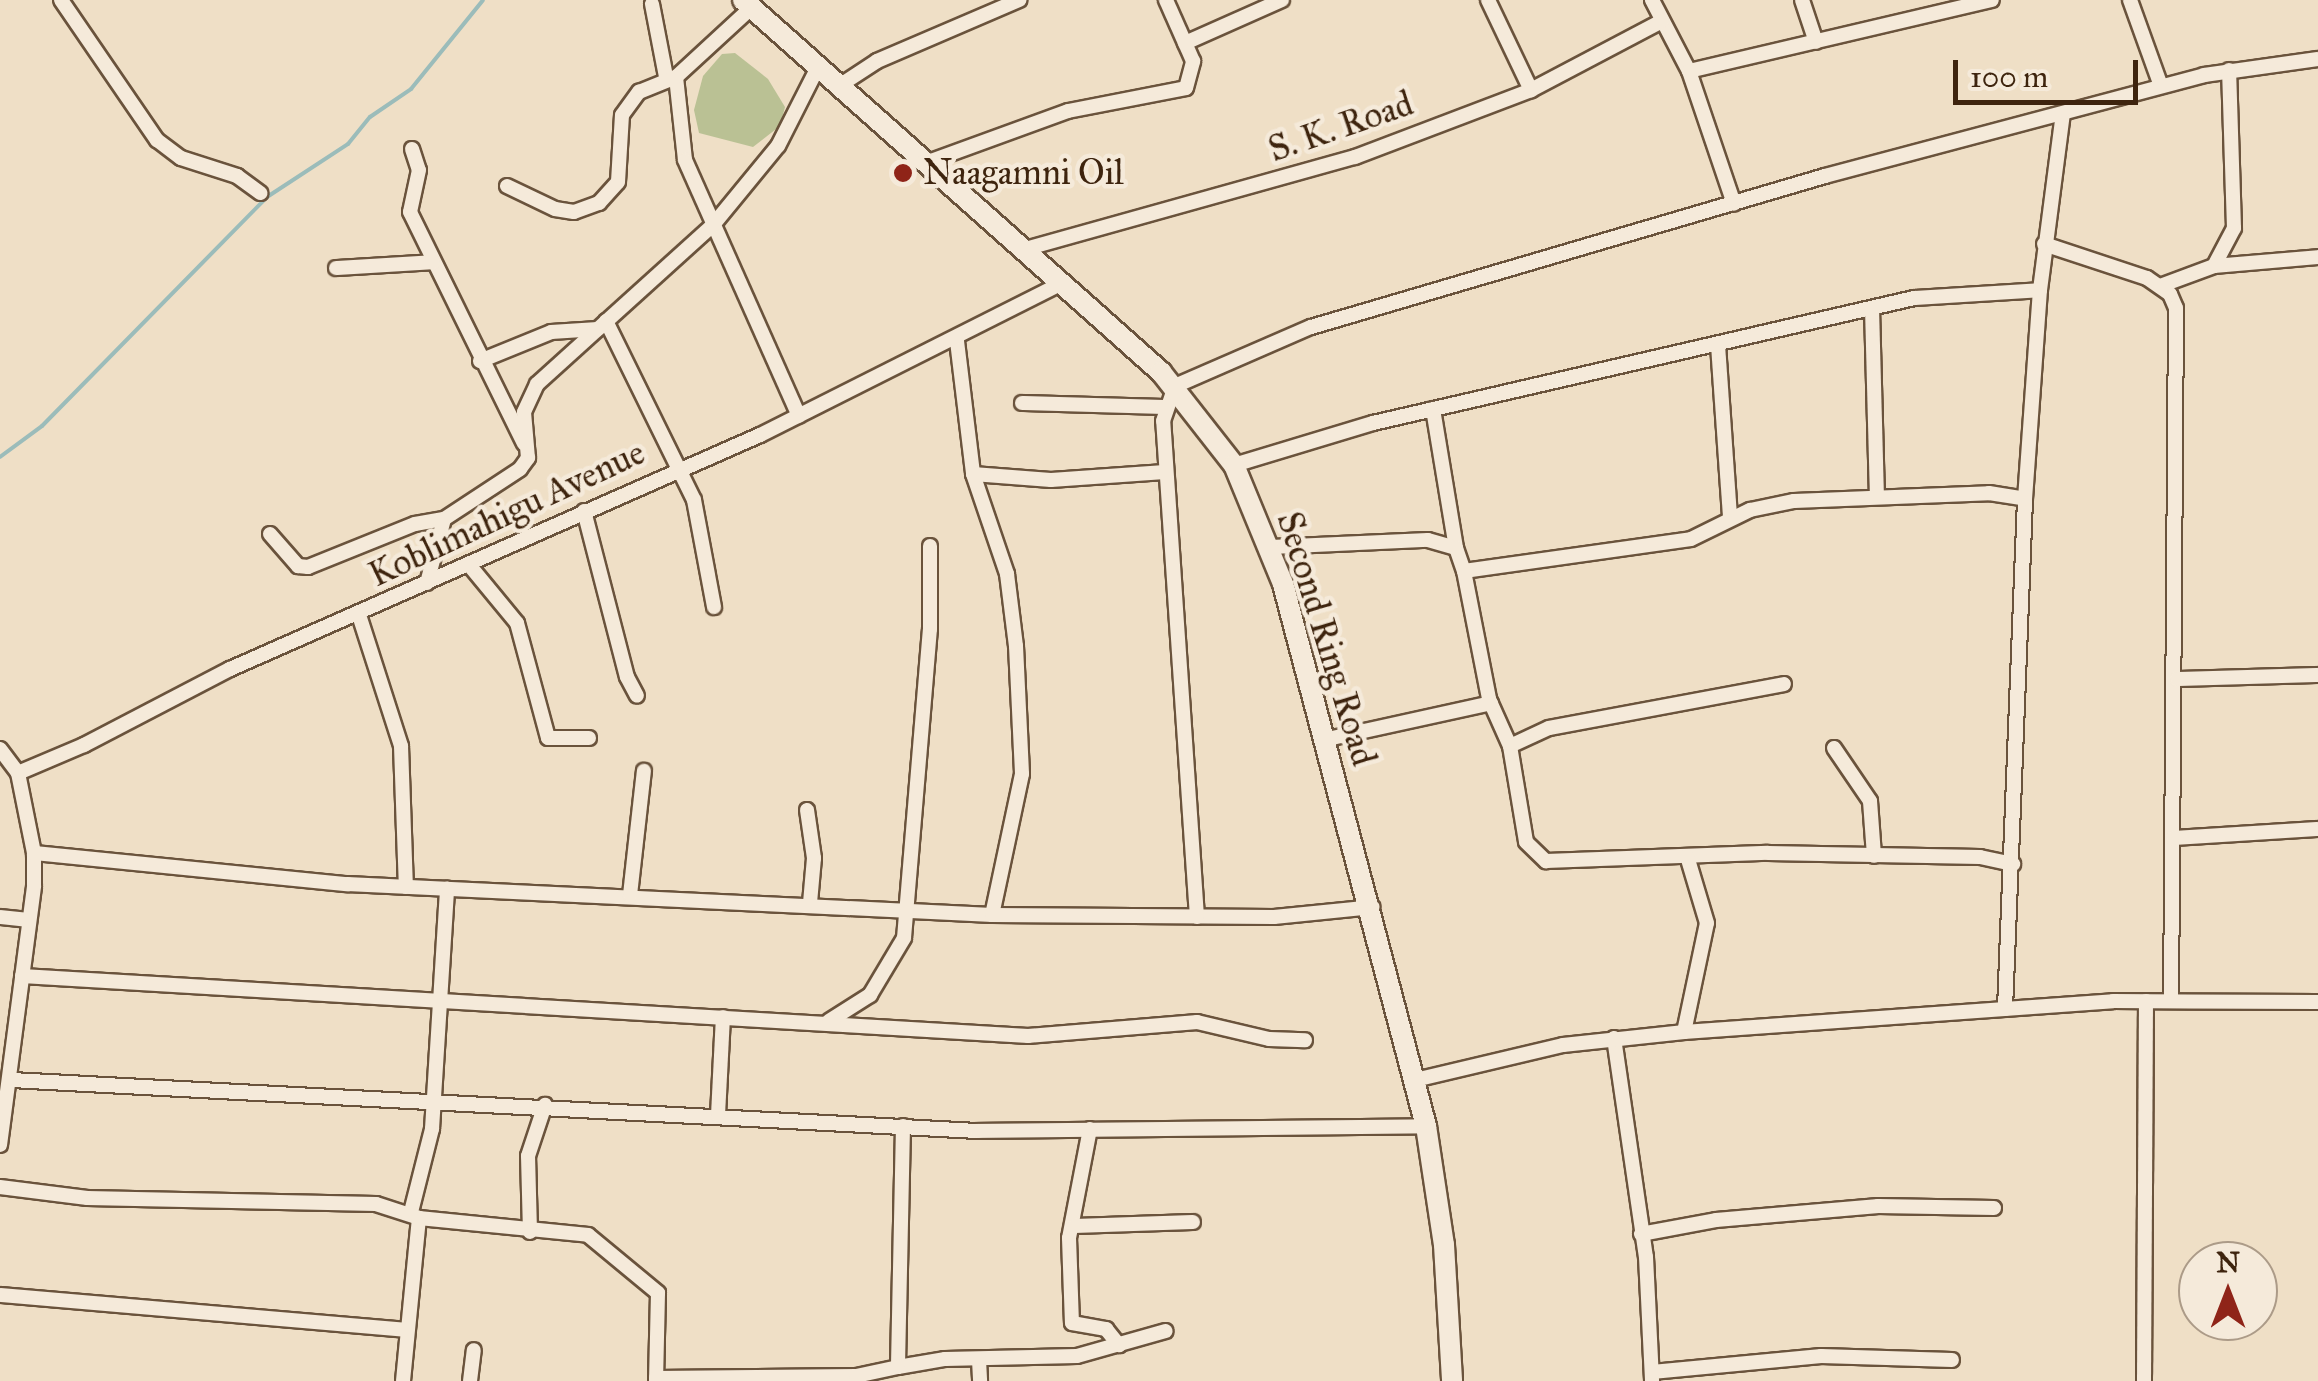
<!DOCTYPE html>
<html>
<head>
<meta charset="utf-8">
<style>
  body { margin:0 }
  #map { position:relative; width:2318px; height:1381px; overflow:hidden; background:#efdfc6; font-family:"IM FELL Great Primer",serif }
  div>[style] { position:absolute }
  [style*='--x'] { left:calc(var(--x)*1px); top:calc(var(--y)*1px); width:calc(var(--w)*1px); rotate:calc(var(--a)*1deg) }
  .green>* { inset:0; background:#bac194 }
  .stream>* { height:4px; margin:-2px; padding:0 2px; transform-origin:2px; border-radius:2px; background:#9bbcba }
  .roads { filter:drop-shadow(2px 0 #6a533c) drop-shadow(-2px 0 #6a533c) drop-shadow(0 2px #6a533c) drop-shadow(0 -2px #6a533c) }
  .street>* { height:14px; margin:-7px; padding:0 7px; transform-origin:7px; border-radius:7px; background:#f5eada }
  .secondary>* { height:20px; margin:-10px; padding:0 10px; transform-origin:10px; border-radius:10px; background:#f5eada }
  .dots>* { width:28px; height:28px; translate:-50% -50%; box-sizing:border-box; border:5px solid #f5eada; border-radius:50% }
  span { translate:-50% -50%; white-space:nowrap; text-align:center; line-height:1.15; -webkit-text-stroke:9px #f5eada; paint-order:stroke }
  .street-label { font-size:35px; color:#3e240e }
  .poi-label { font-size:35px; color:#3e240e }
  .left { translate:0 -50%; text-align:left }
  .north { position:absolute; left:2178px; top:1241px; width:100px; height:100px; box-sizing:border-box; background:#f5eada; border:2px solid #ac9b88; border-radius:50%; rotate:0deg; font-size:28px; font-weight:700; line-height:40px; text-align:center; color:#3e240e }
  .north::after { content:''; display:block; margin:auto; width:35px; height:45px; background:#8f2418; clip-path:polygon(50% 0,100% 100%,50% 72%,0 100%) }
  .scale { position:absolute; left:1953px; top:60px; width:185px; height:45px; box-sizing:border-box; border:5px solid #3e240e; border-top:0; padding-left:12px; font-size:30px; line-height:35px; white-space:nowrap; color:#3e240e; -webkit-text-stroke:8px #f5eada; paint-order:stroke }
</style>
</head>
<body>
<div id="map">
  <div class="green">
    <div style="clip-path:polygon(735px 53px,768px 79px,785px 107px,780px 126px,753px 147px,699px 133px,694px 110px,703px 76px,722px 54px)"></div>
  </div>
  <div class="stream">
    <div style="--x:0;--y:457;--w:52;--a:-36.4"></div>
    <div style="--x:42;--y:426;--w:321;--a:-45.5"></div>
    <div style="--x:267;--y:197;--w:97;--a:-33.2"></div>
    <div style="--x:348;--y:144;--w:35;--a:-51"></div>
    <div style="--x:370;--y:117;--w:50;--a:-34.3"></div>
    <div style="--x:411;--y:89;--w:114;--a:-51"></div>
  </div>
  <div class="roads">
    <div class="street">
      <div style="--x:61;--y:0;--w:170;--a:55.6"></div>
      <div style="--x:157;--y:140;--w:30;--a:37"></div>
      <div style="--x:181;--y:158;--w:59;--a:17.8"></div>
      <div style="--x:237;--y:176;--w:29;--a:36"></div>
      <div style="--x:1488;--y:0;--w:100;--a:64.5"></div>
      <div style="--x:1652;--y:0;--w:80;--a:62.5"></div>
      <div style="--x:1689;--y:71;--w:140;--a:71.3"></div>
      <div style="--x:1802;--y:0;--w:44;--a:71.6"></div>
      <div style="--x:2130;--y:0;--w:91;--a:70.2"></div>
      <div style="--x:652;--y:4;--w:74;--a:79.1"></div>
      <div style="--x:751;--y:8;--w:102;--a:137.4"></div>
      <div style="--x:676;--y:77;--w:83;--a:83.8"></div>
      <div style="--x:685;--y:160;--w:280;--a:66"></div>
      <div style="--x:1185;--y:43;--w:106;--a:-23.9"></div>
      <div style="--x:1689;--y:71;--w:311;--a:-13.2"></div>
      <div style="--x:839;--y:86;--w:45;--a:-33.3"></div>
      <div style="--x:877;--y:61;--w:155;--a:-23.2"></div>
      <div style="--x:412;--y:149;--w:22;--a:72"></div>
      <div style="--x:419;--y:170;--w:43;--a:102.1"></div>
      <div style="--x:410;--y:212;--w:258;--a:63.8"></div>
      <div style="--x:928;--y:162;--w:149;--a:-20"></div>
      <div style="--x:1068;--y:111;--w:120;--a:-11"></div>
      <div style="--x:1186;--y:88;--w:28;--a:-75"></div>
      <div style="--x:1193;--y:61;--w:67;--a:-113.9"></div>
      <div style="--x:507;--y:186;--w:53;--a:25.6"></div>
      <div style="--x:555;--y:209;--w:19;--a:9"></div>
      <div style="--x:574;--y:212;--w:27;--a:-20"></div>
      <div style="--x:599;--y:203;--w:28;--a:-48"></div>
      <div style="--x:618;--y:182;--w:67;--a:-86.6"></div>
      <div style="--x:622;--y:115;--w:29;--a:-54"></div>
      <div style="--x:639;--y:92;--w:40;--a:-22"></div>
      <div style="--x:2044;--y:244;--w:108;--a:18.3"></div>
      <div style="--x:2147;--y:278;--w:28;--a:35"></div>
      <div style="--x:2170;--y:294;--w:15;--a:67"></div>
      <div style="--x:2176;--y:308;--w:693;--a:90.41"></div>
      <div style="--x:1025;--y:249;--w:343;--a:-15.6"></div>
      <div style="--x:1355;--y:157;--w:188;--a:-20.8"></div>
      <div style="--x:1531;--y:90;--w:148;--a:-27.8"></div>
      <div style="--x:2214;--y:266;--w:43;--a:-62.2"></div>
      <div style="--x:2234;--y:228;--w:158;--a:-91.8"></div>
      <div style="--x:336;--y:268;--w:97;--a:-3.5"></div>
      <div style="--x:2160;--y:286;--w:58;--a:-20.3"></div>
      <div style="--x:2214;--y:266;--w:104;--a:-4.9"></div>
      <div style="--x:1872;--y:308;--w:186;--a:88.5"></div>
      <div style="--x:606;--y:321;--w:199;--a:63.8"></div>
      <div style="--x:694;--y:500;--w:109;--a:79.4"></div>
      <div style="--x:957;--y:341;--w:134;--a:83.1"></div>
      <div style="--x:973;--y:474;--w:106;--a:71.2"></div>
      <div style="--x:1007;--y:574;--w:73;--a:82.9"></div>
      <div style="--x:1016;--y:646;--w:128;--a:87.3"></div>
      <div style="--x:1022;--y:774;--w:144;--a:102"></div>
      <div style="--x:1718;--y:345;--w:173;--a:86"></div>
      <div style="--x:480;--y:361;--w:77;--a:-22.2"></div>
      <div style="--x:551;--y:332;--w:47;--a:-3.7"></div>
      <div style="--x:1022;--y:403;--w:144;--a:1.6"></div>
      <div style="--x:1433;--y:409;--w:141;--a:80.6"></div>
      <div style="--x:1234;--y:465;--w:145;--a:-16.8"></div>
      <div style="--x:1373;--y:423;--w:555;--a:-13.01"></div>
      <div style="--x:1914;--y:298;--w:126;--a:-3.6"></div>
      <div style="--x:973;--y:474;--w:78;--a:4.4"></div>
      <div style="--x:1051;--y:480;--w:114;--a:-4"></div>
      <div style="--x:584;--y:511;--w:171;--a:75.5"></div>
      <div style="--x:627;--y:677;--w:21;--a:62"></div>
      <div style="--x:270;--y:534;--w:43;--a:48.8"></div>
      <div style="--x:298;--y:566;--w:10;--a:6"></div>
      <div style="--x:308;--y:567;--w:115;--a:-21.9"></div>
      <div style="--x:415;--y:524;--w:29;--a:-10"></div>
      <div style="--x:444;--y:519;--w:91;--a:-33.3"></div>
      <div style="--x:520;--y:469;--w:14;--a:-54"></div>
      <div style="--x:528;--y:458;--w:46;--a:-95"></div>
      <div style="--x:524;--y:412;--w:31;--a:-65"></div>
      <div style="--x:537;--y:384;--w:237;--a:-42.1"></div>
      <div style="--x:713;--y:225;--w:102;--a:-50.6"></div>
      <div style="--x:778;--y:146;--w:89;--a:-63.1"></div>
      <div style="--x:1271;--y:547;--w:157;--a:-2.6"></div>
      <div style="--x:1428;--y:540;--w:29;--a:16"></div>
      <div style="--x:1456;--y:548;--w:24;--a:71"></div>
      <div style="--x:1464;--y:571;--w:229;--a:-8"></div>
      <div style="--x:1691;--y:539;--w:66;--a:-26.2"></div>
      <div style="--x:1750;--y:510;--w:45;--a:-11.6"></div>
      <div style="--x:1794;--y:501;--w:195;--a:-2.3"></div>
      <div style="--x:1989;--y:493;--w:36;--a:9"></div>
      <div style="--x:470;--y:566;--w:74;--a:50.5"></div>
      <div style="--x:517;--y:623;--w:119;--a:74.9"></div>
      <div style="--x:548;--y:738;--w:41;--a:0"></div>
      <div style="--x:1464;--y:571;--w:130;--a:78.9"></div>
      <div style="--x:1489;--y:699;--w:51;--a:65.9"></div>
      <div style="--x:1510;--y:746;--w:97;--a:80.5"></div>
      <div style="--x:1526;--y:842;--w:28;--a:44"></div>
      <div style="--x:1546;--y:861;--w:222;--a:-2.1"></div>
      <div style="--x:1768;--y:853;--w:212;--a:1.1"></div>
      <div style="--x:1980;--y:857;--w:34;--a:12"></div>
      <div style="--x:427;--y:583;--w:66;--a:-75.1"></div>
      <div style="--x:359;--y:615;--w:138;--a:72.2"></div>
      <div style="--x:401;--y:746;--w:141;--a:88"></div>
      <div style="--x:2177;--y:679;--w:141;--a:-1.6"></div>
      <div style="--x:1323;--y:740;--w:172;--a:-12.4"></div>
      <div style="--x:1510;--y:746;--w:43;--a:-24.8"></div>
      <div style="--x:1549;--y:728;--w:239;--a:-10.6"></div>
      <div style="--x:1834;--y:748;--w:64;--a:55.8"></div>
      <div style="--x:1870;--y:801;--w:55;--a:85.8"></div>
      <div style="--x:0;--y:749;--w:30;--a:53"></div>
      <div style="--x:18;--y:773;--w:72;--a:-23"></div>
      <div style="--x:84;--y:745;--w:165;--a:-27.5"></div>
      <div style="--x:230;--y:669;--w:579;--a:-23.82"></div>
      <div style="--x:760;--y:435;--w:338;--a:-26.7"></div>
      <div style="--x:807;--y:810;--w:49;--a:81.7"></div>
      <div style="--x:814;--y:858;--w:45;--a:95.1"></div>
      <div style="--x:2173;--y:838;--w:145;--a:-3.6"></div>
      <div style="--x:34;--y:853;--w:315;--a:5.7"></div>
      <div style="--x:347;--y:884;--w:646;--a:2.75"></div>
      <div style="--x:992;--y:915;--w:282;--a:0.4"></div>
      <div style="--x:1274;--y:917;--w:99;--a:-5.8"></div>
      <div style="--x:630;--y:895;--w:125;--a:-83.6"></div>
      <div style="--x:0;--y:917;--w:29;--a:6"></div>
      <div style="--x:1197;--y:917;--w:497;--a:-93.9"></div>
      <div style="--x:1163;--y:421;--w:37;--a:-71"></div>
      <div style="--x:1175;--y:386;--w:148;--a:-23.5"></div>
      <div style="--x:1311;--y:327;--w:536;--a:-16.37"></div>
      <div style="--x:1825;--y:176;--w:392;--a:-14.9"></div>
      <div style="--x:2204;--y:75;--w:115;--a:-8"></div>
      <div style="--x:22;--y:976;--w:1008;--a:3.41"></div>
      <div style="--x:1028;--y:1036;--w:170;--a:-4.7"></div>
      <div style="--x:1197;--y:1022;--w:74;--a:13.3"></div>
      <div style="--x:1269;--y:1039;--w:36;--a:2"></div>
      <div style="--x:2005;--y:1009;--w:510;--a:-87.75"></div>
      <div style="--x:2025;--y:499;--w:210;--a:-85.9"></div>
      <div style="--x:2040;--y:290;--w:178;--a:-82.6"></div>
      <div style="--x:829;--y:1021;--w:49;--a:-32.4"></div>
      <div style="--x:870;--y:995;--w:66;--a:-59.2"></div>
      <div style="--x:904;--y:938;--w:310;--a:-85.2"></div>
      <div style="--x:930;--y:629;--w:83;--a:-90"></div>
      <div style="--x:1684;--y:1032;--w:111;--a:-78.1"></div>
      <div style="--x:1707;--y:923;--w:70;--a:-106.6"></div>
      <div style="--x:1614;--y:1038;--w:221;--a:81.7"></div>
      <div style="--x:1646;--y:1257;--w:124;--a:87.2"></div>
      <div style="--x:11;--y:1080;--w:968;--a:3.02"></div>
      <div style="--x:978;--y:1131;--w:448;--a:-0.6"></div>
      <div style="--x:1415;--y:1080;--w:152;--a:-13.3"></div>
      <div style="--x:1563;--y:1045;--w:122;--a:-6.1"></div>
      <div style="--x:1684;--y:1032;--w:430;--a:-4.1"></div>
      <div style="--x:2113;--y:1001;--w:205;--a:0.3"></div>
      <div style="--x:718;--y:1115;--w:98;--a:-87.1"></div>
      <div style="--x:903;--y:1126;--w:241;--a:91.2"></div>
      <div style="--x:898;--y:1367;--w:48;--a:-9.7"></div>
      <div style="--x:945;--y:1359;--w:132;--a:-1.3"></div>
      <div style="--x:1077;--y:1356;--w:92;--a:-15.7"></div>
      <div style="--x:1090;--y:1129;--w:111;--a:100.9"></div>
      <div style="--x:1069;--y:1238;--w:85;--a:88"></div>
      <div style="--x:1072;--y:1323;--w:35;--a:10"></div>
      <div style="--x:1106;--y:1329;--w:21;--a:51"></div>
      <div style="--x:0;--y:1145;--w:262;--a:-82.5"></div>
      <div style="--x:34;--y:885;--w:32;--a:-90"></div>
      <div style="--x:34;--y:853;--w:82;--a:-101.3"></div>
      <div style="--x:0;--y:1187;--w:88;--a:7.2"></div>
      <div style="--x:87;--y:1198;--w:289;--a:1.2"></div>
      <div style="--x:376;--y:1204;--w:45;--a:18"></div>
      <div style="--x:419;--y:1218;--w:170;--a:5.7"></div>
      <div style="--x:588;--y:1235;--w:91;--a:39.6"></div>
      <div style="--x:658;--y:1293;--w:88;--a:91.3"></div>
      <div style="--x:411;--y:1212;--w:86;--a:-75.8"></div>
      <div style="--x:432;--y:1129;--w:241;--a:-86.4"></div>
      <div style="--x:1074;--y:1226;--w:119;--a:-1.9"></div>
      <div style="--x:530;--y:1232;--w:76;--a:-91.5"></div>
      <div style="--x:528;--y:1156;--w:54;--a:-71.6"></div>
      <div style="--x:1641;--y:1234;--w:76;--a:-10.6"></div>
      <div style="--x:1716;--y:1220;--w:163;--a:-4.9"></div>
      <div style="--x:1878;--y:1206;--w:116;--a:1"></div>
      <div style="--x:0;--y:1295;--w:408;--a:4.9"></div>
      <div style="--x:979;--y:1360;--w:21;--a:87"></div>
      <div style="--x:1652;--y:1372;--w:170;--a:-5.4"></div>
      <div style="--x:1821;--y:1356;--w:131;--a:1.7"></div>
      <div style="--x:656;--y:1378;--w:200;--a:-0.6"></div>
      <div style="--x:856;--y:1376;--w:43;--a:-12.1"></div>
      <div style="--x:403;--y:1381;--w:164;--a:-84.4"></div>
      <div style="--x:470;--y:1381;--w:31;--a:-83"></div>
      <div style="--x:2144;--y:1381;--w:380;--a:-89.7"></div>
    </div>
    <div class="secondary">
      <div style="--x:743;--y:0;--w:560;--a:41.67"></div>
      <div style="--x:1161;--y:372;--w:118;--a:51.9"></div>
      <div style="--x:1234;--y:465;--w:129;--a:67.6"></div>
      <div style="--x:1283;--y:584;--w:561;--a:75.22"></div>
      <div style="--x:1426;--y:1126;--w:120;--a:81.4"></div>
      <div style="--x:1444;--y:1245;--w:136;--a:86.6"></div>
    </div>
  </div>
  <div class="dots">
    <div style="left:903px;top:173px;background:#8f2418"></div>
  </div>
  <div class="street-label">
    <span style="left:1341px;top:127px;rotate:-19deg">S. K. Road</span>
    <span style="left:507px;top:514px;rotate:-25deg">Koblimahigu Avenue</span>
    <span style="left:1326px;top:639px;rotate:73deg">Second Ring Road</span>
  </div>
  <div class="poi-label">
    <span class="left" style="left:923px;top:173px">Naagamni Oil</span>
  </div>
  <div class="north">N</div>
  <div class="scale">100 m</div>
</div>
</body>
</html>
